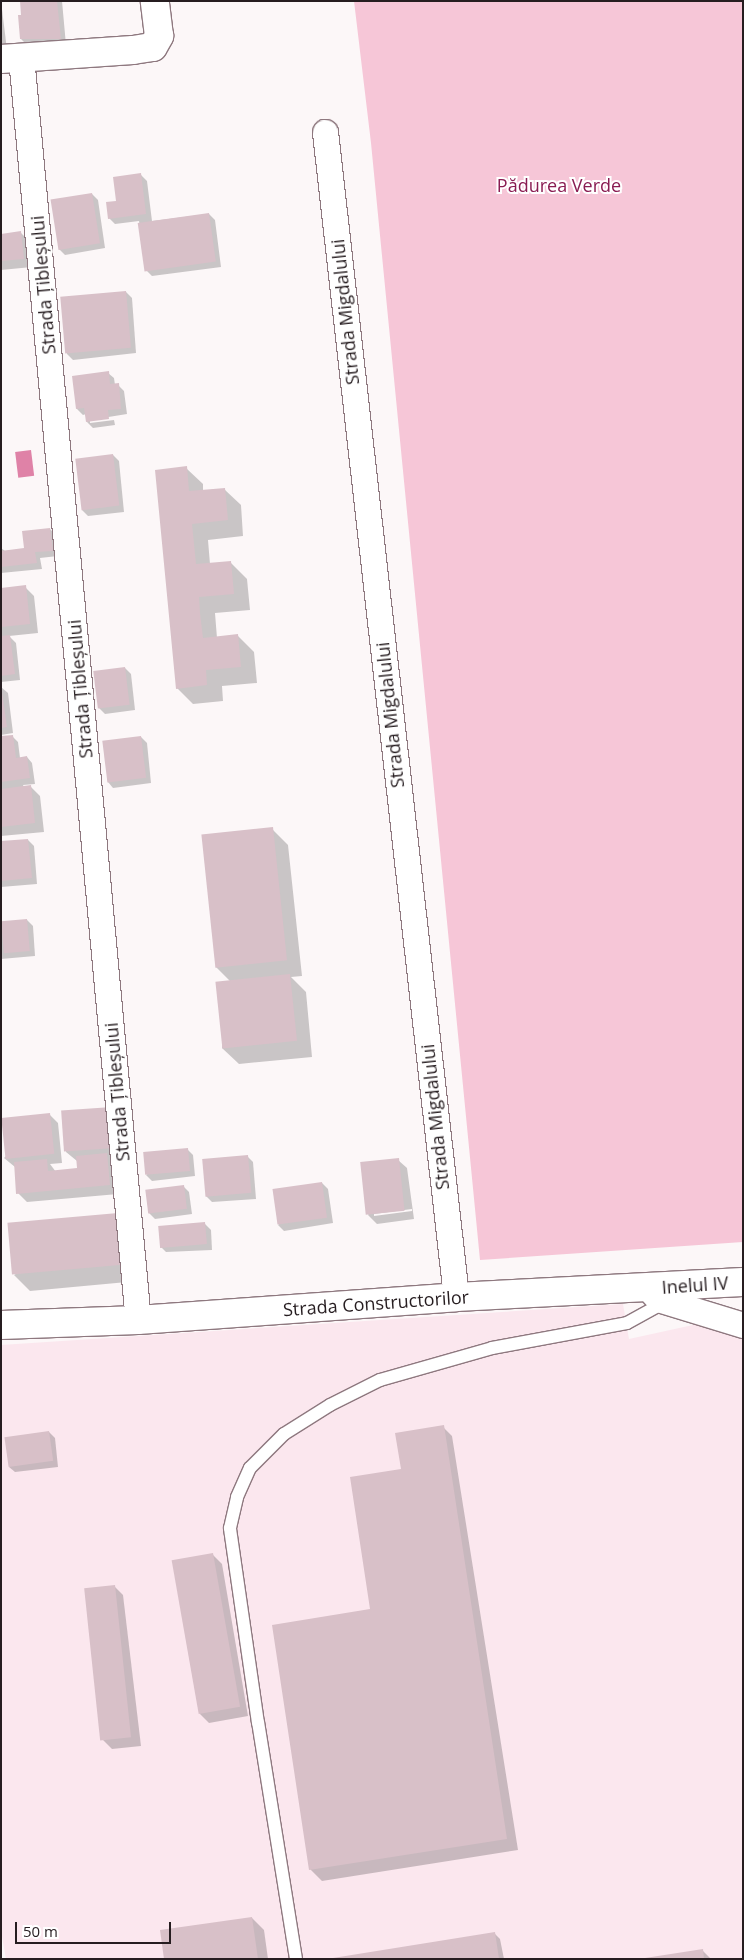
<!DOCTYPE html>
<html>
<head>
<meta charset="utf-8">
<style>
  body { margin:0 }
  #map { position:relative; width:744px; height:1960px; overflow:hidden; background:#fcf7f8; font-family:"Open Sans",sans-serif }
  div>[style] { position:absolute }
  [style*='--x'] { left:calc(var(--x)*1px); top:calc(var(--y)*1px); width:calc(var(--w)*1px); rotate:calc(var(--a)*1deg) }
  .built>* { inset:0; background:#fbe7ee }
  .green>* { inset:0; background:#f6c6d7 }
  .water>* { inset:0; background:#df82a7; transform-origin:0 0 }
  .shadow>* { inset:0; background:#0003 }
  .building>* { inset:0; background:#d8c0c8; transform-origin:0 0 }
  .roads { filter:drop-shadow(1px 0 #8e787f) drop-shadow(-1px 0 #8e787f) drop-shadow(0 1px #8e787f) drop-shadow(0 -1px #8e787f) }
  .lane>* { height:12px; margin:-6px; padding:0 6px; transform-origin:6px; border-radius:6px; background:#fff }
  .street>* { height:25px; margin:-12.5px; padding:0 12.5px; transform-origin:12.5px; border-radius:12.5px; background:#fff }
  .secondary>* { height:28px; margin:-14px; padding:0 14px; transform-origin:14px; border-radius:14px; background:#fff }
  span { translate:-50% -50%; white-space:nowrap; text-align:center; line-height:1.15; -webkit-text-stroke:4px #fff; paint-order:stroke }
  .park-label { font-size:18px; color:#891c52 }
  .street-label { font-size:18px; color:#261d20 }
  .frame { position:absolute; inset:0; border:2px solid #261d20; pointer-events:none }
  .scale { position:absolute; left:15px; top:1922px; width:156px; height:22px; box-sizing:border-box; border:2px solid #261d20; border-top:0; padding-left:6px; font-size:15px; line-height:18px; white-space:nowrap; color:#261d20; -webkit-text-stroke:4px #fff; paint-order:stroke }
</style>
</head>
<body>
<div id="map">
  <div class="built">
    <div style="clip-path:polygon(623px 1304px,629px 1339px,702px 1323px,743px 1334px,743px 1959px,6px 1959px,1px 1931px,1px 1345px)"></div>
  </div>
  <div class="green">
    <div style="clip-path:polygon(354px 1px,743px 1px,743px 1242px,480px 1260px,371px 143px)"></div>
  </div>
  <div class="water">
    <div style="left:31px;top:450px;width:26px;height:16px;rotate:83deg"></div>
  </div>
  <div class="shadow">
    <div style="clip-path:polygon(1px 1px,7px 50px,1px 51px)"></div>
    <div style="clip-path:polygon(21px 1px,62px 1px,66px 45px,27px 45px,21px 39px)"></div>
    <div style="clip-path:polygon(141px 175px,147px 181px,152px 221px,209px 214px,215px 220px,221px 267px,152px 276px,146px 270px,139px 221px,115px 224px,109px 218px)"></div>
    <div style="clip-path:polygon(92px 194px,98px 200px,105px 248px,65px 255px,59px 249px)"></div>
    <div style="clip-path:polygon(21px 233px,30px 242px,32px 267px,1px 270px,1px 235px)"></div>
    <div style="clip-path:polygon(126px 292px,132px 298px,136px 353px,73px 360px,67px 354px,62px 300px)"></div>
    <div style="clip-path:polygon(108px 373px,114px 378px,115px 385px,118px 385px,124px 391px,127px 414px,90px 420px,90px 423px,114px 420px,115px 425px,93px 428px,87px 422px,86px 414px,83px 415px,77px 409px,73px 377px)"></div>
    <div style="clip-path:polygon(113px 455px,119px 461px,124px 512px,88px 516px,82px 510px)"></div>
    <div style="clip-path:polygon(186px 468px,203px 484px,203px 491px,224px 489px,241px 505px,243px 536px,208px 540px,210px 564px,231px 563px,247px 579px,250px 610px,215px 613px,217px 638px,238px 636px,254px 652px,257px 683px,222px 686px,223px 701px,193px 704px,177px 688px)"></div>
    <div style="clip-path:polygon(50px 529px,56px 535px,58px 556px,40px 558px,42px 569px,1px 573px,1px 548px,5px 551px,25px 549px)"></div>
    <div style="clip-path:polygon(25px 587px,34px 596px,38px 633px,9px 636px,16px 643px,20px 680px,1px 682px,1px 589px)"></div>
    <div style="clip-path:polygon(125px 668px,131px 674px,135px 710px,105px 714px,99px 708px)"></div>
    <div style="clip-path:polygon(1px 687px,8px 693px,13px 733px,1px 735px)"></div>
    <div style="clip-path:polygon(12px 736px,18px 742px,20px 758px,27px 757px,32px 763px,35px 784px,23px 785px,24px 787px,31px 787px,40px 796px,44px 832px,1px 836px,1px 737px)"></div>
    <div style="clip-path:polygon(141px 737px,147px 743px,151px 783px,113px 788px,108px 782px)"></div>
    <div style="clip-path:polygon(272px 829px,288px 845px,302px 976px,291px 977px,306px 992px,312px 1057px,239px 1064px,222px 1048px,230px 981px,216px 967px)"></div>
    <div style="clip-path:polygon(28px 840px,34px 846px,37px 884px,1px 887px,1px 842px)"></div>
    <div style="clip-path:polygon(27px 920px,33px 926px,35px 956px,1px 959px,1px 922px)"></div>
    <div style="clip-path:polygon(63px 1113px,124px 1157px,110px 1158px,116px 1164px,118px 1194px,27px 1202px,18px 1193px,15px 1167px,4px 1158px,49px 1114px,58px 1123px,62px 1163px,50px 1164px,56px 1172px,78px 1169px,77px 1161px,66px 1152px)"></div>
    <div style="clip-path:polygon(187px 1149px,193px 1155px,195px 1176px,152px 1181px,146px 1175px)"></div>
    <div style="clip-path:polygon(247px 1156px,253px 1162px,256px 1199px,212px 1202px,206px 1196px)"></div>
    <div style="clip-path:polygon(evenodd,398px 1160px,407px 1168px,414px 1219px,377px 1224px,368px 1215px,398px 1160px,412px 1209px,412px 1211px,374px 1216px,374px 1214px,412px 1209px)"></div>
    <div style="clip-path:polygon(322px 1183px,328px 1189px,333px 1223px,284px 1231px,278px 1225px)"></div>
    <div style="clip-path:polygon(184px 1187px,189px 1192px,192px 1214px,155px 1219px,149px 1213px)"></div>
    <div style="clip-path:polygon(117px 1214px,138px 1281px,30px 1291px,14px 1275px)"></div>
    <div style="clip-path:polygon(205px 1224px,211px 1230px,212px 1250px,166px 1252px,160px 1246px)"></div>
    <div style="clip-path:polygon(443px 1427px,452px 1436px,518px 1850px,322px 1881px,310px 1869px,373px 1610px,402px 1471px)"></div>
    <div style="clip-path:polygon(49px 1432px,55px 1438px,58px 1467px,15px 1472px,9px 1467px)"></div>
    <div style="clip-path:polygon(213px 1555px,222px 1564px,248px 1716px,209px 1723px,200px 1714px)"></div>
    <div style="clip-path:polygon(114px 1586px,123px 1595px,141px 1746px,112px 1749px,103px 1740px)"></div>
    <div style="clip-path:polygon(252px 1918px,264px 1930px,268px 1959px,165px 1959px)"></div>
    <div style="clip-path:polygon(494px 1933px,500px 1939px,504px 1959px,334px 1959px)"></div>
    <div style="clip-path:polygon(702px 1950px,711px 1959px,647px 1959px)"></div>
  </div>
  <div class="building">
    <div style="clip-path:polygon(20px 1px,57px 1px,61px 39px,20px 39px,18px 15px,21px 15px)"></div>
    <div style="clip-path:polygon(141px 173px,146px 214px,108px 219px,106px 202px,116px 201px,113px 177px)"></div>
    <div style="left:92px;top:193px;width:51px;height:42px;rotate:81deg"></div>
    <div style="left:209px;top:213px;width:49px;height:72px;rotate:82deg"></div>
    <div style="clip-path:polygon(21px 231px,24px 259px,1px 261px,1px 234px)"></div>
    <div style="left:126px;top:291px;width:57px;height:66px;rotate:85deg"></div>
    <div style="clip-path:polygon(109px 371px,110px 384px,119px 383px,121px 409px,108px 410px,109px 419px,86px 422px,84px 408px,76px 409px,72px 376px)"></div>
    <div style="left:113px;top:454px;width:52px;height:38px;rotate:83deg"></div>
    <div style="clip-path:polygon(187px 466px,189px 491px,225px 488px,228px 520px,192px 524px,196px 564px,231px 561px,234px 594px,199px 597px,200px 613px,203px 638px,238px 634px,241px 667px,206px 670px,207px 685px,176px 689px,155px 470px)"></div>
    <div style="clip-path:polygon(50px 528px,53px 551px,35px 552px,37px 563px,1px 567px,1px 551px,24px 548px,22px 531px)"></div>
    <div style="clip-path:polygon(26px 585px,30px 624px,1px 627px,1px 588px)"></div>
    <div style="clip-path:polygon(10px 635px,15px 674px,1px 676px,1px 636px)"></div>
    <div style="left:125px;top:667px;width:38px;height:32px;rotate:83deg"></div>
    <div style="clip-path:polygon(1px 686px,7px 727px,1px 728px)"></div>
    <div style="clip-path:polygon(13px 735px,16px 758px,27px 756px,30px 778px,1px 782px,1px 736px)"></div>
    <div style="left:141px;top:736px;width:42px;height:39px;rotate:83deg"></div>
    <div style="clip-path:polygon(31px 785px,35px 823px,1px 827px,1px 789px)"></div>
    <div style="left:273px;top:827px;width:134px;height:72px;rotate:84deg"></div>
    <div style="clip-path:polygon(28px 839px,32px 878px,1px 881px,1px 841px)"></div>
    <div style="left:27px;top:919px;width:32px;height:26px;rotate:85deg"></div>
    <div style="left:290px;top:974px;width:67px;height:75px;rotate:84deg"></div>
    <div style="left:112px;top:1107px;width:41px;height:51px;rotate:86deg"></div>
    <div style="left:50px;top:1113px;width:41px;height:49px;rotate:84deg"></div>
    <div style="left:188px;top:1148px;width:23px;height:45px;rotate:85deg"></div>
    <div style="clip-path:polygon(107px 1153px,110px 1185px,16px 1194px,14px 1162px,47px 1159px,48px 1171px,77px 1168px,76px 1156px)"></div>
    <div style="left:248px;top:1155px;width:38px;height:46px;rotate:85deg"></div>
    <div style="left:399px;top:1158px;width:53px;height:39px;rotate:84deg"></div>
    <div style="left:322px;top:1182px;width:36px;height:50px;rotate:82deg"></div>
    <div style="left:184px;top:1185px;width:24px;height:39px;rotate:83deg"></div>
    <div style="left:118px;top:1213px;width:52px;height:111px;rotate:85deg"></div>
    <div style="left:205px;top:1222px;width:22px;height:47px;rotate:85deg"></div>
    <div style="clip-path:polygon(444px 1425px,507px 1839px,309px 1870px,272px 1625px,370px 1609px,350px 1477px,401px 1469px,395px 1433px)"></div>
    <div style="left:49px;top:1431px;width:30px;height:45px;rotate:82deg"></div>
    <div style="left:213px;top:1553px;width:156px;height:42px;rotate:80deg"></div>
    <div style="left:115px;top:1585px;width:153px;height:31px;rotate:84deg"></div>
    <div style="clip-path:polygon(252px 1917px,258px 1959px,164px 1959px,160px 1930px)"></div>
    <div style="clip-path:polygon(495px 1932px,499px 1959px,333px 1959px,333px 1958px)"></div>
    <div style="clip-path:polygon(703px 1949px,704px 1959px,645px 1959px,645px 1958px)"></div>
  </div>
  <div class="roads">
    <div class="lane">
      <div style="--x:296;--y:1959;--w:239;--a:-99.1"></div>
      <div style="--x:258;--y:1723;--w:197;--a:-98.2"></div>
      <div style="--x:230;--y:1528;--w:32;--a:-77"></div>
      <div style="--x:237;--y:1497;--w:32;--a:-66"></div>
      <div style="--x:250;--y:1468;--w:48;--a:-45"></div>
      <div style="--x:284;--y:1434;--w:54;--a:-32.2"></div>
      <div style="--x:330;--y:1405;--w:56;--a:-26.6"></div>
      <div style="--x:380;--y:1380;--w:116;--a:-15.9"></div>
      <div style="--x:492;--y:1348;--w:137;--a:-10.5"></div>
      <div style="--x:627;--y:1323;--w:43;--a:-28.9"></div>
    </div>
    <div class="street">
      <div style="--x:21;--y:57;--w:1268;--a:84.71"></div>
      <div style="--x:325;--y:132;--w:1172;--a:83.58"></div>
      <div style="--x:648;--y:1288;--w:15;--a:48"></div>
      <div style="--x:658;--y:1299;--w:89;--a:17"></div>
    </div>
    <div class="secondary">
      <div style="--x:1;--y:59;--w:132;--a:-3.9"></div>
      <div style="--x:133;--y:50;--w:20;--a:-9"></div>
      <div style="--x:153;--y:47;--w:13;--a:-61"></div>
      <div style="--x:159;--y:36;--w:35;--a:-97"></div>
      <div style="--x:1;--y:1325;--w:137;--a:-2.1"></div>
      <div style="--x:138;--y:1320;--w:319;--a:-4.1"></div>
      <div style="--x:456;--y:1297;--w:287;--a:-3"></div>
    </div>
  </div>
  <div class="park-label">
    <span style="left:559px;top:185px">Pădurea Verde</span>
  </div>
  <div class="street-label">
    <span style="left:43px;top:285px;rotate:-95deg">Strada Țibleșului</span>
    <span style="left:345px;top:312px;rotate:-96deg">Strada Migdalului</span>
    <span style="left:80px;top:689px;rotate:-95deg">Strada Țibleșului</span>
    <span style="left:390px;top:715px;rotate:-96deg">Strada Migdalului</span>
    <span style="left:117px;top:1092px;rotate:-95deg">Strada Țibleșului</span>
    <span style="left:435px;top:1117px;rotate:-96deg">Strada Migdalului</span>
    <span style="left:695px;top:1285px;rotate:-4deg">Inelul IV</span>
    <span style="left:376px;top:1303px;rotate:-4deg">Strada Constructorilor</span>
  </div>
  <div class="frame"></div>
  <div class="scale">50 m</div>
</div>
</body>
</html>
